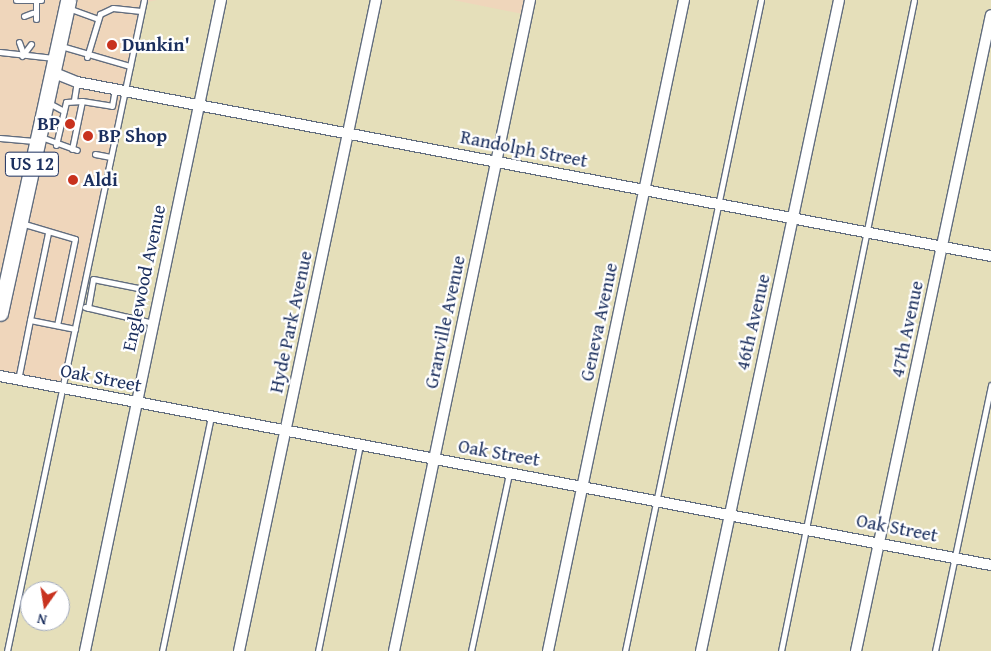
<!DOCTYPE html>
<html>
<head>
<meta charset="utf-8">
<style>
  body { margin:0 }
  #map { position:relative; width:991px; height:651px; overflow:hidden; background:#e5dfba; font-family:"Gentium Book Plus",serif }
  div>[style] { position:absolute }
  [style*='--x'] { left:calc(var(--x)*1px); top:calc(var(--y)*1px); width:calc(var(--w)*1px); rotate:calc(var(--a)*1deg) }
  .built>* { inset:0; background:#efd6bb }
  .roads { filter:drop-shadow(1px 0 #626d7e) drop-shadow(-1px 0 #626d7e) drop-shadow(0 1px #626d7e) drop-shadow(0 -1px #626d7e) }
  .service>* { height:5px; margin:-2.5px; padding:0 2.5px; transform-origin:2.5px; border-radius:2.5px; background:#fff }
  .minor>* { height:10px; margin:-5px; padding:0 5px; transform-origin:5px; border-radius:5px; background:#fff }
  .primary>* { height:15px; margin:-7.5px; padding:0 7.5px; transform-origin:7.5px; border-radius:7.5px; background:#fff }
  .dots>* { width:14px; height:14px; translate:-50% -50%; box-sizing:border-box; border:2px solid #fff; border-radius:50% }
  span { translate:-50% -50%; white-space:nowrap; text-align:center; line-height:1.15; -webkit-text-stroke:4.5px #fff; paint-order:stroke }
  .shield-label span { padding:1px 4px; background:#fff; border:1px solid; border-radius:4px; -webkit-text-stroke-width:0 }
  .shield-label { font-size:18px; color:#1b2f5e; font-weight:700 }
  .poi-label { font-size:19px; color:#1b2f5e; font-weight:700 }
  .left { translate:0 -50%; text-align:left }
  .right { translate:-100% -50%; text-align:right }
  .street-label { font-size:19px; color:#1b2f5e }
  .north { position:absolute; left:20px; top:581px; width:50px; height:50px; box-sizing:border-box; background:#fff; border:1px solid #a4acbf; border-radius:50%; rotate:193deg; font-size:14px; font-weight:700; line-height:20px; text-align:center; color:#1b2f5e }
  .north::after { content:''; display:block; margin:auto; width:18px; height:22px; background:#c8321e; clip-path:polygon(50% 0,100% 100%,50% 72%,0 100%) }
</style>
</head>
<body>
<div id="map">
  <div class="built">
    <div style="clip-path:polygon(0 0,66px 0,0 311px)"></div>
    <div style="clip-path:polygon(70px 0,157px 0,147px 2px,129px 90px,53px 76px)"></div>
    <div style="clip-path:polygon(453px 0,531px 0,528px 15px)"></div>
    <div style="clip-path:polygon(53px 80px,123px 93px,61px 384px,0 372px,0 322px)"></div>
  </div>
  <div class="roads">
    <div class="service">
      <div style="--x:16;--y:0;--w:25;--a:0"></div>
      <div style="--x:36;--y:0;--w:19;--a:90"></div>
      <div style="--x:68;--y:8;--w:30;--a:20"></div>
      <div style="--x:24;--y:16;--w:9;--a:-21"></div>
      <div style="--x:19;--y:42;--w:12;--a:70"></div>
      <div style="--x:61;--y:46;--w:72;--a:16.2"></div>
      <div style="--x:0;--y:52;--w:54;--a:6.3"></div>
      <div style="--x:22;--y:56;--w:15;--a:-53"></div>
      <div style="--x:87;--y:57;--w:45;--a:-73.2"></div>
      <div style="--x:100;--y:14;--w:14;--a:-25"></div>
      <div style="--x:113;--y:8;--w:28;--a:6"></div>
      <div style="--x:74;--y:100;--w:18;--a:-81"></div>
      <div style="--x:47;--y:102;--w:19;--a:28"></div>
      <div style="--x:41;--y:137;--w:38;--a:20"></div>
      <div style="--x:0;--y:138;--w:37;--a:5"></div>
      <div style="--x:56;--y:145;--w:44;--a:-76.9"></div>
      <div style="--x:66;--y:102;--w:16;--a:-4"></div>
      <div style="--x:72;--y:149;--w:49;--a:-78.2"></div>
      <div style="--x:82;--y:101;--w:30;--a:9"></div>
      <div style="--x:112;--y:106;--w:17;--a:-80"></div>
      <div style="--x:95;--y:154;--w:16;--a:11"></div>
      <div style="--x:21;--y:223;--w:56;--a:16.5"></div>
      <div style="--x:75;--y:239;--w:88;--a:101.8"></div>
      <div style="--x:85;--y:307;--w:70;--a:13.2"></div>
      <div style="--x:88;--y:308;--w:29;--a:-80"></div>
      <div style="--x:93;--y:279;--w:51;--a:11.3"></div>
      <div style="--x:143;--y:289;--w:31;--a:101"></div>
      <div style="--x:30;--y:320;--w:89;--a:-78.3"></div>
      <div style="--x:18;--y:380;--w:61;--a:-78.7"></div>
      <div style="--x:30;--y:320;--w:46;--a:11.3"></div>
      <div style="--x:7;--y:651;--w:665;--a:-78.12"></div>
      <div style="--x:162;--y:651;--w:239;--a:-78.2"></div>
      <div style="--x:318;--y:651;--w:211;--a:-78.5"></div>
      <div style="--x:471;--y:651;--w:182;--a:-77.9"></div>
      <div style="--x:625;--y:651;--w:665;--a:-78.2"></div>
      <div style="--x:781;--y:651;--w:664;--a:-78.45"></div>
      <div style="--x:935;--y:651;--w:272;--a:-78.1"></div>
    </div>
    <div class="minor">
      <div style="--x:52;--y:72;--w:27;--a:22"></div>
      <div style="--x:77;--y:82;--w:930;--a:10.78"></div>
      <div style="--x:0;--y:376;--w:1009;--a:10.8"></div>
      <div style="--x:85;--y:651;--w:665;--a:-78.2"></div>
      <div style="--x:239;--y:651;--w:665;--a:-78.12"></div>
      <div style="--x:394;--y:651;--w:665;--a:-78.2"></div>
      <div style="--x:548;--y:651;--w:665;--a:-78.2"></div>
      <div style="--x:701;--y:651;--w:665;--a:-78.03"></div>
      <div style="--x:856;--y:651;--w:650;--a:-78.02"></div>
    </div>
    <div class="primary">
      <div style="--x:0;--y:313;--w:320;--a:-77.7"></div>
    </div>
  </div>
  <div class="dots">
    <div style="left:112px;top:45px;background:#c8321e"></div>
    <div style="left:70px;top:124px;background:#c8321e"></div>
    <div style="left:88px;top:136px;background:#c8321e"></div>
    <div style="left:73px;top:180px;background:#c8321e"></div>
  </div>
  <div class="shield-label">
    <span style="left:32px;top:164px">US 12</span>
  </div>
  <div class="poi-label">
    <span class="left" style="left:122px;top:45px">Dunkin'</span>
    <span class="right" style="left:60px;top:124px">BP</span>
    <span class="left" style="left:98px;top:136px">BP Shop</span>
    <span class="left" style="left:83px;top:180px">Aldi</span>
  </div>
  <div class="street-label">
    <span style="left:524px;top:149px;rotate:11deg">Randolph Street</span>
    <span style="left:144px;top:278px;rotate:-78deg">Englewood Avenue</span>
    <span style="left:291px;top:322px;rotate:-78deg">Hyde Park Avenue</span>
    <span style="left:445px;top:322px;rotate:-78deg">Granville Avenue</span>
    <span style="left:599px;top:322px;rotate:-78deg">Geneva Avenue</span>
    <span style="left:753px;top:322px;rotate:-77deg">46th Avenue</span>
    <span style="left:907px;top:329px;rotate:-78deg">47th Avenue</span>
    <span style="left:101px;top:378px;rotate:11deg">Oak Street</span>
    <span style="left:499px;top:453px;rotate:10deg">Oak Street</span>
    <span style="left:897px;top:528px;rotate:11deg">Oak Street</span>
  </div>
  <div class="north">N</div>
</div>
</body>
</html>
